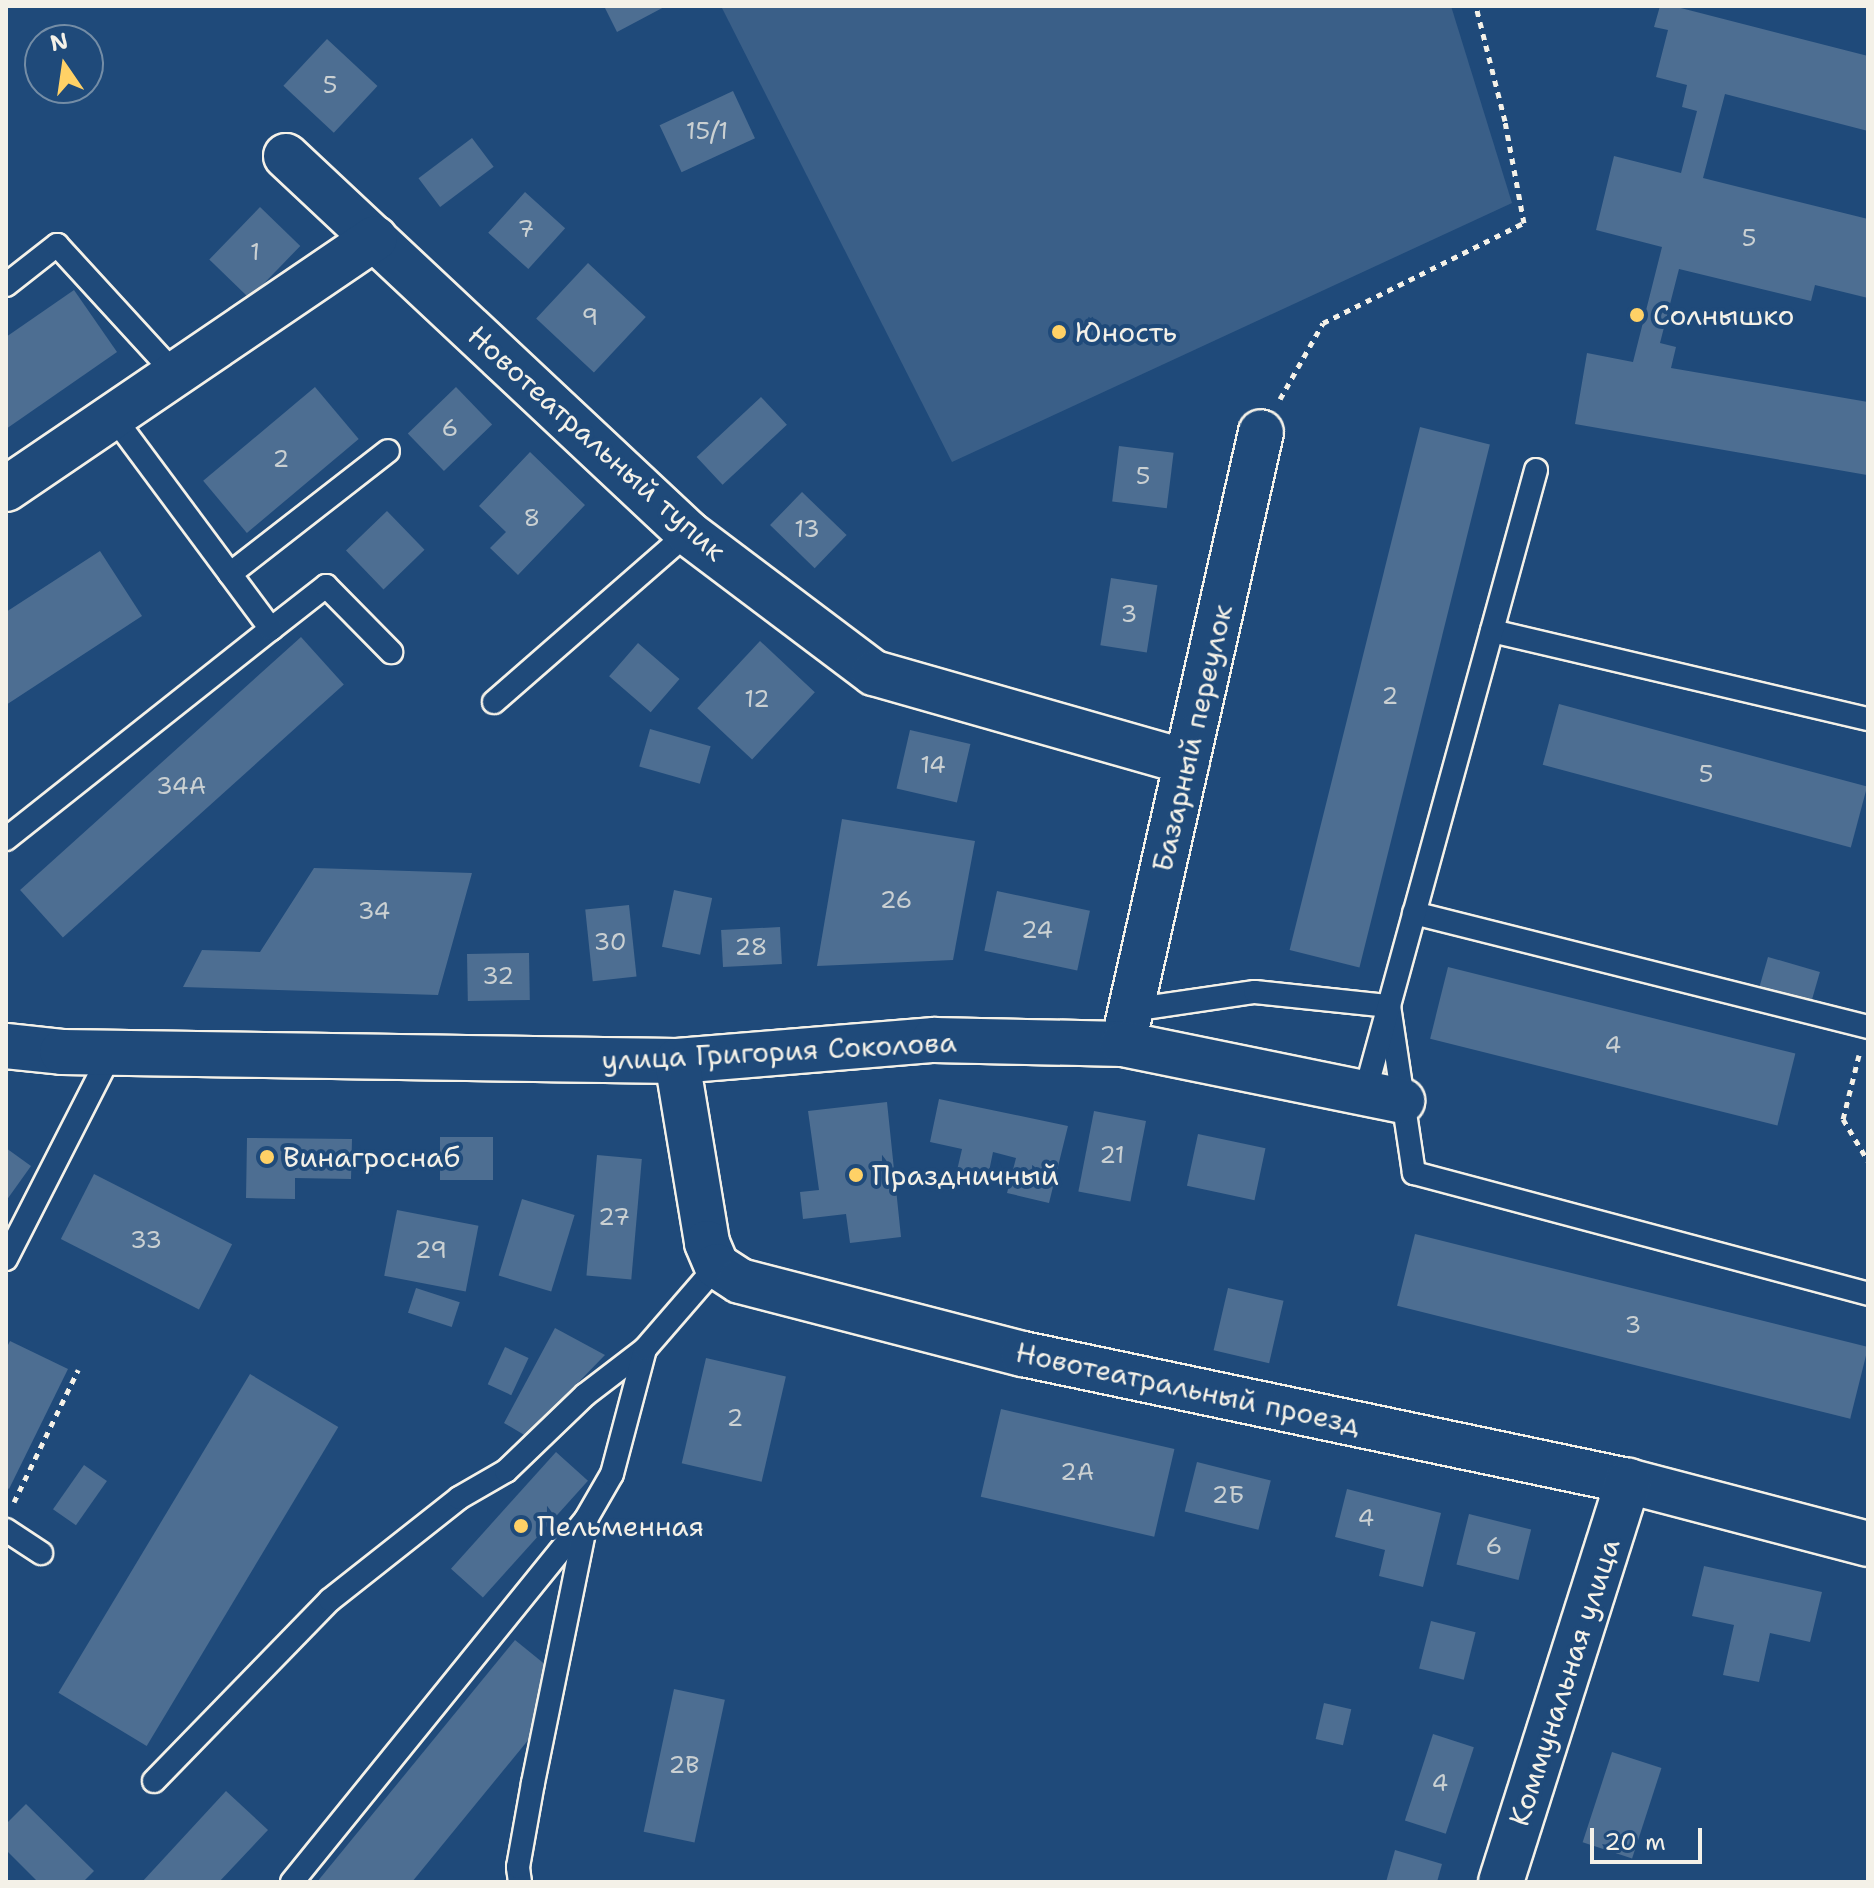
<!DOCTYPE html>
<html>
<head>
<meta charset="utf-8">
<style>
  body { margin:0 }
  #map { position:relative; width:1874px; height:1888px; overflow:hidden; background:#1f4a7a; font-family:"Shantell Sans",sans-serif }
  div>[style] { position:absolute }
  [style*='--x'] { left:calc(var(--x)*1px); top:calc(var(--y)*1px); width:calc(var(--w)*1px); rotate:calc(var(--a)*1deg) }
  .green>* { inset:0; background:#3a5f88 }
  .building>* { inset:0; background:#4d6e92; transform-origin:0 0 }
  .path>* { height:5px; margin-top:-2.5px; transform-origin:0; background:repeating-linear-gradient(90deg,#f4f1e8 0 6px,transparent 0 12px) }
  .roads { filter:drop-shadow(2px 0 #f4f1e8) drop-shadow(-2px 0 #f4f1e8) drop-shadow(0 2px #f4f1e8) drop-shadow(0 -2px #f4f1e8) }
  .lane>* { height:22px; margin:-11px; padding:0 11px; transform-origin:11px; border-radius:11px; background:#1f4a7a }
  .street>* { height:44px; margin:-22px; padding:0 22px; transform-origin:22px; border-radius:22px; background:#1f4a7a }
  .dots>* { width:22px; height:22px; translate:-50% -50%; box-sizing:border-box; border:4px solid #1f4a7a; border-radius:50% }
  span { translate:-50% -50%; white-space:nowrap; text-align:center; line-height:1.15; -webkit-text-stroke:8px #1f4a7a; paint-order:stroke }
  .number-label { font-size:24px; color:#cad0d2 }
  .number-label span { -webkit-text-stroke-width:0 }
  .poi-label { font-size:28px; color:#f4f1e8 }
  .left { translate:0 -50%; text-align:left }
  .street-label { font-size:28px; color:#f4f1e8 }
  .frame { position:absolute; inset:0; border:8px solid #f4f1e8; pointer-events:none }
  .north { position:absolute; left:24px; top:24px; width:80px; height:80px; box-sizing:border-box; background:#1f4a7a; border:2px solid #748da6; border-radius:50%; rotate:347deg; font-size:22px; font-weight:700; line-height:32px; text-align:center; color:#f4f1e8 }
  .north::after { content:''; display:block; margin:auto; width:28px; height:36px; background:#ffd166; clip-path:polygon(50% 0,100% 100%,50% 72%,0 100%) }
  .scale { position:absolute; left:1590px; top:1828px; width:112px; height:36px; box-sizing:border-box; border:4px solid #f4f1e8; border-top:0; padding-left:10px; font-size:24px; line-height:28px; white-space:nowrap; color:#f4f1e8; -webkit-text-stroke:6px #1f4a7a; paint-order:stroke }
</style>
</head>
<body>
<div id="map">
  <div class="green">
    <div style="clip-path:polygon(721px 6px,1451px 6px,1512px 203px,952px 462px)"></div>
  </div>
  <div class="building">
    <div style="clip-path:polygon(604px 6px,666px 6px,617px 32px)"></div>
    <div style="clip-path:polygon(1660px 6px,1673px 6px,1868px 56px,1868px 131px,1725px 94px,1703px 178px,1868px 219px,1868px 298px,1815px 285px,1811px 301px,1679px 269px,1660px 343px,1676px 347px,1671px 368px,1868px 402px,1867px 475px,1575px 424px,1587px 353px,1633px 362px,1662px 247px,1596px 230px,1614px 156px,1681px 173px,1697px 111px,1682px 107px,1687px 85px,1656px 77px,1668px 30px,1654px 27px)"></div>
    <div style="left:327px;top:39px;width:69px;height:64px;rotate:43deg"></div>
    <div style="left:733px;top:91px;width:52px;height:81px;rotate:65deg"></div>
    <div style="left:472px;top:138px;width:36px;height:67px;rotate:53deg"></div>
    <div style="left:525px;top:192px;width:54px;height:55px;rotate:42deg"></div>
    <div style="left:260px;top:207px;width:56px;height:73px;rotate:44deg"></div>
    <div style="left:588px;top:263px;width:79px;height:76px;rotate:43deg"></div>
    <div style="clip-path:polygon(74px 290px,117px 352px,6px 429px,6px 337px)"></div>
    <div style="left:315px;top:387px;width:68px;height:146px;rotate:50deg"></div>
    <div style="left:456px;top:387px;width:52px;height:67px;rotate:46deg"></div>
    <div style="left:761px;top:397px;width:38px;height:88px;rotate:47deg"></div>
    <div style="left:1420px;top:427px;width:72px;height:539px;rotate:14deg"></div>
    <div style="left:1119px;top:446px;width:55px;height:56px;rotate:7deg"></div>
    <div style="clip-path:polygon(530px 452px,585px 505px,518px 575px,490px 548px,506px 532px,479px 506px)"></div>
    <div style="left:802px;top:492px;width:62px;height:46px;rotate:44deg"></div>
    <div style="left:387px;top:511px;width:54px;height:57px;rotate:46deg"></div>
    <div style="clip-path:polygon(100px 551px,142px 616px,6px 705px,6px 612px)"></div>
    <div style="left:1111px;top:578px;width:47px;height:68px;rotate:9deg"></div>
    <div style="left:301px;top:637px;width:64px;height:378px;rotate:48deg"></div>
    <div style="left:760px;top:641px;width:75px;height:92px;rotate:43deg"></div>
    <div style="left:638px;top:643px;width:55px;height:44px;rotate:41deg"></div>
    <div style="left:1559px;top:704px;width:319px;height:63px;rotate:15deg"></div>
    <div style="left:650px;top:729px;width:63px;height:39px;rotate:16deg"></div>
    <div style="left:910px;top:730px;width:62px;height:60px;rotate:13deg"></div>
    <div style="clip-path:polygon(842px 819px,975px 841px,953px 960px,817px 966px)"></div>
    <div style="clip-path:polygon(314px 868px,472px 873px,438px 995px,183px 987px,202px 950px,260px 952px)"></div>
    <div style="left:674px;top:890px;width:39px;height:58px;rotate:12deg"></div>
    <div style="left:997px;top:891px;width:95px;height:61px;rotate:12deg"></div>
    <div style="left:629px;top:905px;width:72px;height:44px;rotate:84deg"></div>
    <div style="left:780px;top:927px;width:37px;height:59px;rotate:87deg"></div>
    <div style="left:529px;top:953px;width:47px;height:62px;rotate:89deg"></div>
    <div style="left:1768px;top:957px;width:54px;height:34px;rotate:16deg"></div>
    <div style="left:1448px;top:967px;width:358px;height:74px;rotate:14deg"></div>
    <div style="clip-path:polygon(939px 1099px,1068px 1126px,1049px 1203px,1007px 1193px,1016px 1158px,993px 1152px,986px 1186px,955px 1179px,962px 1149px,930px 1142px)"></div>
    <div style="clip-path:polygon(887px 1102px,901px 1237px,850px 1243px,846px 1214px,803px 1219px,800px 1192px,819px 1190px,808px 1111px)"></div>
    <div style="left:1094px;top:1111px;width:53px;height:82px;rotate:11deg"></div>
    <div style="left:1198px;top:1134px;width:69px;height:53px;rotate:12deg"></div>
    <div style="left:440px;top:1137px;width:53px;height:43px"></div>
    <div style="clip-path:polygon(247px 1138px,352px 1139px,351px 1179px,295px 1178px,295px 1199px,246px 1198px)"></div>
    <div style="clip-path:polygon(6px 1148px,31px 1166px,6px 1201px)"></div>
    <div style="left:597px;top:1155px;width:45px;height:121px;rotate:5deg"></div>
    <div style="left:94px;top:1174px;width:155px;height:73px;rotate:27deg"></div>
    <div style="left:522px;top:1199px;width:55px;height:80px;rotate:17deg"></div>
    <div style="left:397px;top:1210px;width:83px;height:67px;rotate:11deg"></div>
    <div style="left:1415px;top:1234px;width:467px;height:74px;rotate:14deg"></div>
    <div style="left:416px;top:1288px;width:46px;height:26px;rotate:18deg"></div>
    <div style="left:1228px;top:1288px;width:57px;height:64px;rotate:13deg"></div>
    <div style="clip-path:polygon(555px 1328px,605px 1355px,526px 1436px,504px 1423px)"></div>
    <div style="clip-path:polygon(10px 1341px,68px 1369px,9px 1489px,6px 1487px,6px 1349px)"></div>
    <div style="left:505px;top:1347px;width:26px;height:41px;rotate:25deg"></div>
    <div style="left:706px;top:1358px;width:82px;height:108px;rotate:13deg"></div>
    <div style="left:250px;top:1374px;width:103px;height:372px;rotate:31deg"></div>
    <div style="left:1001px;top:1409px;width:178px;height:90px;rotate:13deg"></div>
    <div style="left:556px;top:1452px;width:43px;height:157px;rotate:42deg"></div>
    <div style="left:1197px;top:1462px;width:76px;height:51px;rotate:14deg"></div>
    <div style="left:84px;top:1465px;width:28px;height:54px;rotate:35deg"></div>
    <div style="clip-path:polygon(1347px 1489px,1441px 1513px,1423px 1587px,1379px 1576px,1385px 1550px,1335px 1537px)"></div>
    <div style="left:1469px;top:1514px;width:64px;height:52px;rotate:14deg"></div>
    <div style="clip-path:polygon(1704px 1566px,1822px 1592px,1810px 1642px,1770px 1633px,1759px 1682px,1723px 1675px,1734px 1625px,1692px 1616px)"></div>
    <div style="left:1431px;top:1621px;width:46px;height:49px;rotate:14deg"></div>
    <div style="clip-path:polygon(515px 1640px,547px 1666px,538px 1728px,412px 1882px,317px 1882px)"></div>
    <div style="left:674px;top:1689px;width:52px;height:146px;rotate:12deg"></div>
    <div style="left:1324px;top:1703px;width:28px;height:37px;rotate:13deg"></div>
    <div style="left:1433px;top:1734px;width:43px;height:91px;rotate:18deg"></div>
    <div style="left:1612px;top:1752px;width:52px;height:95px;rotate:18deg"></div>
    <div style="clip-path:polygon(226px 1791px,268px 1830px,219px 1882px,142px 1882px)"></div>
    <div style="clip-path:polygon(26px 1804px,94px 1871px,83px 1882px,38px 1882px,6px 1850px,6px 1824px)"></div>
    <div style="clip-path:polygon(1395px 1850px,1442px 1864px,1437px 1882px,1386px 1882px)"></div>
  </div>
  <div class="path">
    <div style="--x:1280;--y:399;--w:87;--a:-60.5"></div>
    <div style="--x:1323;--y:323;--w:225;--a:-26.5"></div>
    <div style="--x:1524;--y:223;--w:104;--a:-100.6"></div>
    <div style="--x:1505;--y:121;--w:119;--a:-104.2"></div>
    <div style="--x:1859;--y:1055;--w:66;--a:104"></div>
    <div style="--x:1843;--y:1119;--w:49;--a:59.2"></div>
    <div style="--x:14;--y:1502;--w:147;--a:-64.1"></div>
  </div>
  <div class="roads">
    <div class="lane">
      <div style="--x:6;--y:285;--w:65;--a:-38.1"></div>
      <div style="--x:57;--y:245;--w:175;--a:47.5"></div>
      <div style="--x:230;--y:574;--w:200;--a:-37.9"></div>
      <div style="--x:271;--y:629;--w:70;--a:-38"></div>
      <div style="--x:326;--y:586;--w:93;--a:45.4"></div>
      <div style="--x:1492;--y:631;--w:386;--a:13.2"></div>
      <div style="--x:494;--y:702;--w:257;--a:-41.1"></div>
      <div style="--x:6;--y:839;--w:338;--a:-38.4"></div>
      <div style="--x:271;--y:629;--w:265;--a:-126.6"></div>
      <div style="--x:1414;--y:913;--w:468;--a:14.1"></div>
      <div style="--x:1131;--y:1010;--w:125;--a:-8.3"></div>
      <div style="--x:1255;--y:992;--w:135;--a:6"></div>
      <div style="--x:1389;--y:1006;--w:169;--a:81.5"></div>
      <div style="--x:1414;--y:1173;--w:470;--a:14.9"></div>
      <div style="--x:1365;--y:1093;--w:646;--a:-74.65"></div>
      <div style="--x:6;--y:1259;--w:231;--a:-63"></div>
      <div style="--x:6;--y:1530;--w:42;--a:33.3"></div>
      <div style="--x:154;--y:1781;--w:252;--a:-45.8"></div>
      <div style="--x:330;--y:1600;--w:164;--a:-38.3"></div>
      <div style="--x:459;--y:1498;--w:54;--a:-29.9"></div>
      <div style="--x:506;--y:1471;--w:110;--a:-43.9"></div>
      <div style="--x:585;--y:1395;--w:76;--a:-37.5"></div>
      <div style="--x:292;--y:1882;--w:467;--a:-51"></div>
      <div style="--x:586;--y:1519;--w:52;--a:-60"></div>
      <div style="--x:612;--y:1474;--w:129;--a:-75.2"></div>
      <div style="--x:645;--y:1349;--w:110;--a:-49.1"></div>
      <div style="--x:520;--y:1882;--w:15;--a:-98"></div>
      <div style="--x:518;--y:1867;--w:85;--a:-79.9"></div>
      <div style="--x:533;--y:1783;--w:266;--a:-78.5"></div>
    </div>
    <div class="street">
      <div style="--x:286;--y:156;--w:551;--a:43.16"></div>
      <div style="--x:688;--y:533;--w:233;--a:37"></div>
      <div style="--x:874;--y:673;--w:325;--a:15.9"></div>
      <div style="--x:6;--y:489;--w:446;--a:-34.2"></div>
      <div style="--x:1123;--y:1044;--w:627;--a:-77.29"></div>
      <div style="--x:6;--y:1046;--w:56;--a:6.1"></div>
      <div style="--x:62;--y:1052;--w:615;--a:0.84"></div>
      <div style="--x:677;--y:1061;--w:258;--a:-4.7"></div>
      <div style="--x:934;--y:1040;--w:189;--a:1.2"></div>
      <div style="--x:1123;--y:1044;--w:285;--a:11.5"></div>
      <div style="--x:677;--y:1061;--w:184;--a:80.6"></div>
      <div style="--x:707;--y:1243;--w:25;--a:67"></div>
      <div style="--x:717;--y:1266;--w:27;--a:33"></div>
      <div style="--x:740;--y:1281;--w:292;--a:14.5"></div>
      <div style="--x:1023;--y:1354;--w:618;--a:11.86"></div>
      <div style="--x:1628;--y:1481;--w:248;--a:14.7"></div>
      <div style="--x:1501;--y:1882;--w:421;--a:-72.4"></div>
    </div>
  </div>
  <div class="dots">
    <div style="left:1637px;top:315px;background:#ffd166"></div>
    <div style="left:1059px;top:332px;background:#ffd166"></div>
    <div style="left:267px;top:1157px;background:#ffd166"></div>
    <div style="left:856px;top:1175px;background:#ffd166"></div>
    <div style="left:521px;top:1526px;background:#ffd166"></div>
  </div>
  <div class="number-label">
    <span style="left:330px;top:86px">5</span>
    <span style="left:707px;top:132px">15/1</span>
    <span style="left:526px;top:230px">7</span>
    <span style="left:1749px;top:239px">5</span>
    <span style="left:255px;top:253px">1</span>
    <span style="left:590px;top:318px">9</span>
    <span style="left:450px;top:429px">6</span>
    <span style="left:281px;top:460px">2</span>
    <span style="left:1143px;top:477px">5</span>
    <span style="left:532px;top:519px">8</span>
    <span style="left:807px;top:530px">13</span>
    <span style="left:1129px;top:615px">3</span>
    <span style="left:1390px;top:697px">2</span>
    <span style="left:757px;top:700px">12</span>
    <span style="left:933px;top:766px">14</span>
    <span style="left:1706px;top:775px">5</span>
    <span style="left:181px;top:787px">34А</span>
    <span style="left:896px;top:901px">26</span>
    <span style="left:374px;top:912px">34</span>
    <span style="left:1037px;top:931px">24</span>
    <span style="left:610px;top:943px">30</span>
    <span style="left:751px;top:948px">28</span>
    <span style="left:498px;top:977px">32</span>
    <span style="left:1613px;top:1046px">4</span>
    <span style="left:1112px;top:1156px">21</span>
    <span style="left:614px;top:1218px">27</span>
    <span style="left:146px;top:1241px">33</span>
    <span style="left:431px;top:1251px">29</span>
    <span style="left:1633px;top:1326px">3</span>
    <span style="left:735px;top:1419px">2</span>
    <span style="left:1077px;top:1473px">2А</span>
    <span style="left:1228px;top:1496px">2Б</span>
    <span style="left:1366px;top:1519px">4</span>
    <span style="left:1494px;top:1547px">6</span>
    <span style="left:684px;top:1766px">2В</span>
    <span style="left:1440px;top:1784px">4</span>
  </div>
  <div class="poi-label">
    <span class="left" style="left:1653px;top:315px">Солнышко</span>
    <span class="left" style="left:1075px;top:332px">Юность</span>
    <span class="left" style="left:283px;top:1157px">Винагроснаб</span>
    <span class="left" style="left:872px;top:1175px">Праздничный</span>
    <span class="left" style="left:537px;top:1526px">Пельменная</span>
  </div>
  <div class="street-label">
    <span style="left:597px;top:443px;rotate:42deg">Новотеатральный тупик</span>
    <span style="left:1192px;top:738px;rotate:-77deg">Базарный переулок</span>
    <span style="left:779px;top:1051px;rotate:-3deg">улица Григория Соколова</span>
    <span style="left:1188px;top:1388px;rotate:12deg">Новотеатральный проезд</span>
    <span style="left:1564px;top:1682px;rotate:-72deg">Коммунальная улица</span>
  </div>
  <div class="frame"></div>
  <div class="north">N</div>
  <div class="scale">20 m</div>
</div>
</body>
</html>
